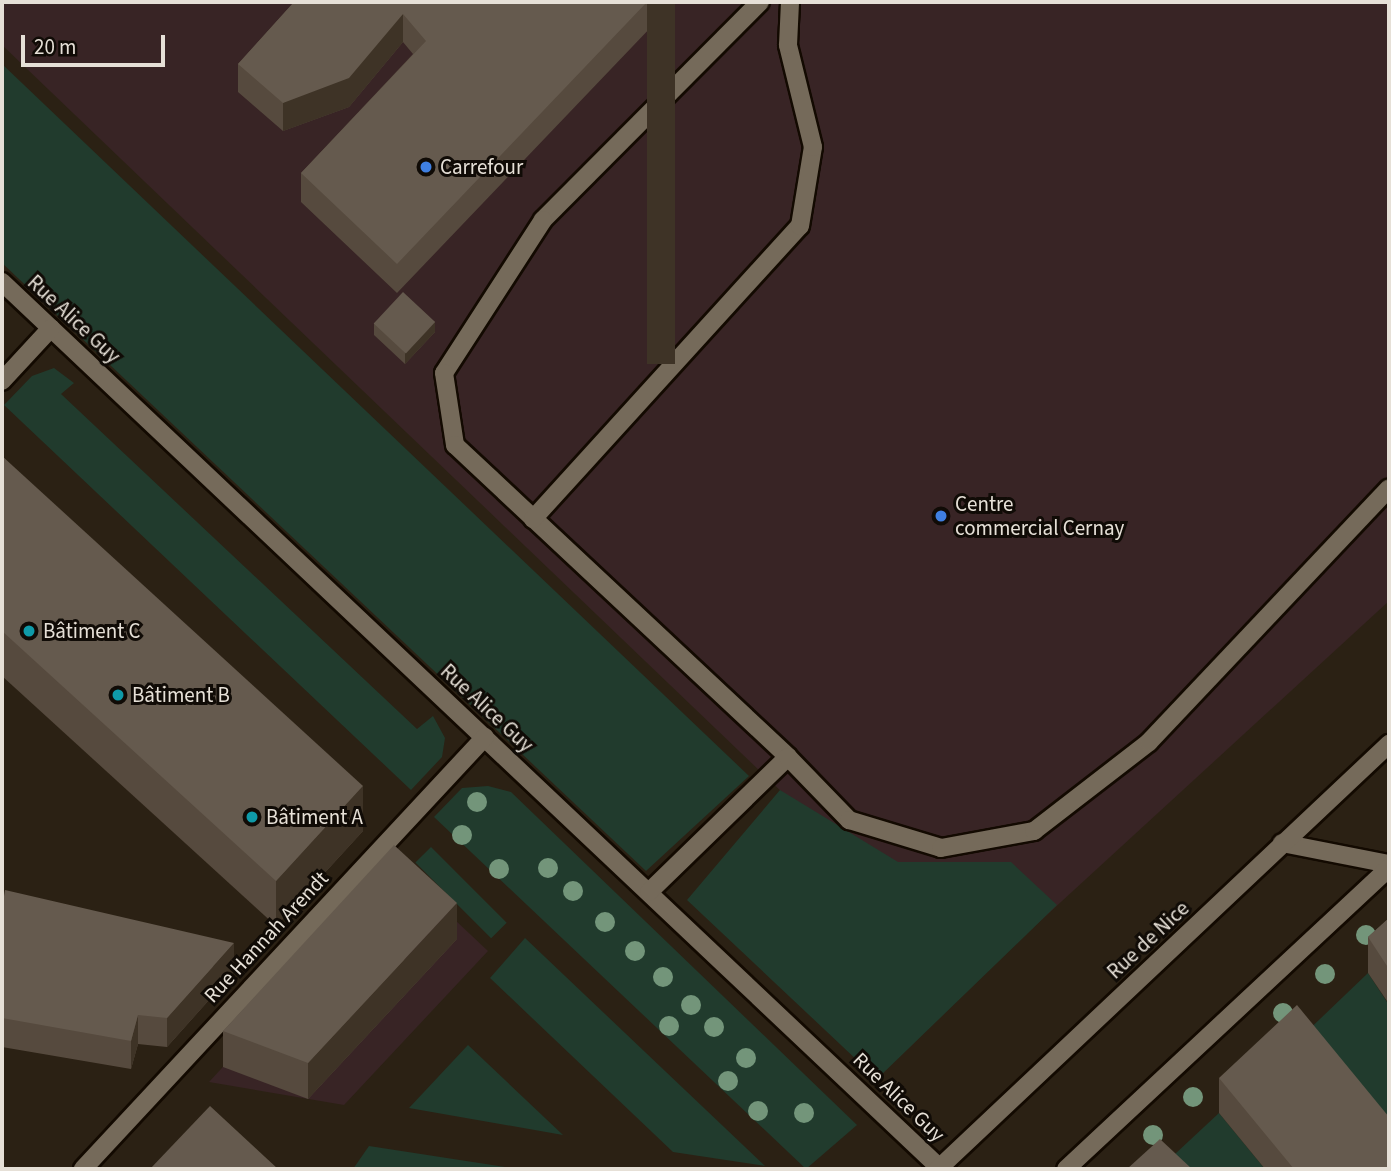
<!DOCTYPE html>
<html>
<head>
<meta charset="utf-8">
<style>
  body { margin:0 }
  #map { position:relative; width:1391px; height:1171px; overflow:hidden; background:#2b2114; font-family:"Source Sans 3",sans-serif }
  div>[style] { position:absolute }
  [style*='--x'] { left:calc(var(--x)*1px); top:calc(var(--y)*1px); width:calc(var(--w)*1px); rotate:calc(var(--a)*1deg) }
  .commercial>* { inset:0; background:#382425 }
  .green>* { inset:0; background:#213b2d; transform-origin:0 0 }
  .roads { filter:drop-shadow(2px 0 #130a01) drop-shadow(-2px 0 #130a01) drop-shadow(0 2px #130a01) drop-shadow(0 -2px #130a01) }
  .lane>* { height:18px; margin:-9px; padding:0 9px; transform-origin:9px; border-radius:9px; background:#756a5a }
  .street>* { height:18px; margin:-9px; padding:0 9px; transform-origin:9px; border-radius:9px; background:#756a5a }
  .trees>* { width:20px; height:20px; margin:-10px; border-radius:50%; background:#73957a }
  .wall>* { inset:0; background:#564a3e }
  .shaded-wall>* { inset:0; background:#3e3326; transform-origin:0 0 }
  .building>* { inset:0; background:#655a4e; transform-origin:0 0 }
  .dots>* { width:19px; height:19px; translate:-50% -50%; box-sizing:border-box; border:4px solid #100b06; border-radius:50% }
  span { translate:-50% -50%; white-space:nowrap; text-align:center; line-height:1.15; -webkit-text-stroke:6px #100b06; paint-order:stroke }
  .poi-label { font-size:21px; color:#e6e0d7 }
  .left { translate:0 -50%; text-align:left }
  .street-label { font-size:21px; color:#e6e0d7 }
  .frame { position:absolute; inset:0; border:4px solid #e6e0d7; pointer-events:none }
  .scale { position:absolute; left:21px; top:35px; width:144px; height:32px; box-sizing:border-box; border:4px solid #e6e0d7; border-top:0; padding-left:9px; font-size:21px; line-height:24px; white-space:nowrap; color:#e6e0d7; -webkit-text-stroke:5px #100b06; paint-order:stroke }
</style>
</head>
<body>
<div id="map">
  <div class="commercial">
    <div style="clip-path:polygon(2px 2px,1389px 2px,1389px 601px,977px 979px,2px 45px)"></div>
    <div style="clip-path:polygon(403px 871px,488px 951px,344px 1105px,209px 1082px)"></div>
  </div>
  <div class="green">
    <div style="clip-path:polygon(2px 64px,749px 776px,646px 871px,2px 263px)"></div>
    <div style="clip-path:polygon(54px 368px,74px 383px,61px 394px,417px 729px,433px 716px,445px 738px,442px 757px,411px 790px,4px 405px,32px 376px)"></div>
    <div style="clip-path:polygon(488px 786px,511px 792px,857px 1125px,806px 1169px,434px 817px,462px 788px)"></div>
    <div style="clip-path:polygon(780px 790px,898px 862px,1011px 862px,1057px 905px,877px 1079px,687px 900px)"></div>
    <div style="left:431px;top:847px;width:107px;height:22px;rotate:45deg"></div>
    <div style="clip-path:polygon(525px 938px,765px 1166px,673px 1152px,490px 978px)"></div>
    <div style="clip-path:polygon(1368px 973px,1389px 1005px,1389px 1153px,1297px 1041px)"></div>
    <div style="clip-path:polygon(468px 1045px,563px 1135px,409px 1108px)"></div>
    <div style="clip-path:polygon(1219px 1113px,1265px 1169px,1160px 1168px)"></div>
    <div style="clip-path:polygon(369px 1146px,518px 1169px,353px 1169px)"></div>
  </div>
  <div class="roads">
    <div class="lane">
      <div style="--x:760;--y:2;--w:308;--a:134.9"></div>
      <div style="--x:543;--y:220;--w:182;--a:122.9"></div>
      <div style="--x:444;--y:373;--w:73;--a:81.3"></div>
      <div style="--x:455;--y:445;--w:456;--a:43.1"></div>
      <div style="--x:533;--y:519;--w:396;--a:-47.7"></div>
      <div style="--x:800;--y:226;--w:80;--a:-80.7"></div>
      <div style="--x:813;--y:147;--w:105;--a:-103.8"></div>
      <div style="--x:788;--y:45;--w:43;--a:-87.3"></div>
    </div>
    <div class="street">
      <div style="--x:2;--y:282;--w:1290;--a:43.37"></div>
      <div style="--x:2;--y:381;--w:72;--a:-47.2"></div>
      <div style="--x:1282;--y:843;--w:109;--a:11.1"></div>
      <div style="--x:649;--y:892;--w:194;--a:-44.2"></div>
      <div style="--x:788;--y:757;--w:88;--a:45.9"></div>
      <div style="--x:849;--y:820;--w:96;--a:16.9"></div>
      <div style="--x:941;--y:848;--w:95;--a:-10.4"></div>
      <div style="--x:1034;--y:831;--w:145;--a:-37.7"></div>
      <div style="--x:1149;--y:742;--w:349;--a:-46.6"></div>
      <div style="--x:83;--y:1169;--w:590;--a:-47.06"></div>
      <div style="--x:938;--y:1169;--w:620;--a:-43.3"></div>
      <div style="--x:1066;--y:1169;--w:442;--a:-43"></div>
    </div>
  </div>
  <div class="trees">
    <div style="left:477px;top:802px"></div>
    <div style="left:462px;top:835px"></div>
    <div style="left:548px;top:868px"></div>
    <div style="left:499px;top:869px"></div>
    <div style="left:573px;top:891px"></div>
    <div style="left:605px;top:922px"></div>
    <div style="left:1366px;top:935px"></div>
    <div style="left:635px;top:951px"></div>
    <div style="left:1325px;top:974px"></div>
    <div style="left:663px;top:977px"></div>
    <div style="left:691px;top:1005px"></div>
    <div style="left:1283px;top:1013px"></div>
    <div style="left:669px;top:1026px"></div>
    <div style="left:714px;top:1027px"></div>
    <div style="left:746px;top:1058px"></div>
    <div style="left:728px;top:1081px"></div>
    <div style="left:1193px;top:1097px"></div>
    <div style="left:758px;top:1111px"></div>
    <div style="left:804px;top:1113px"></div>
    <div style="left:1153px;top:1135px"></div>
  </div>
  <div class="wall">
    <div style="clip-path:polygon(294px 2px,675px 2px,397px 293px,301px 202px,301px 173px,413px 54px,403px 42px,349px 107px,283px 131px,238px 92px,238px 64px)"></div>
    <div style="clip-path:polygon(374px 324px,435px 332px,405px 364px,374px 335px)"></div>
    <div style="clip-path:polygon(2px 456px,363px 831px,276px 926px,2px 676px)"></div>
    <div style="clip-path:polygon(2px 908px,234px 972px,167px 1047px,138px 1044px,131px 1069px,2px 1047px)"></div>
    <div style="clip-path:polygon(1389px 918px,1389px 1004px,1368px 973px,1368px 937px)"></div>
    <div style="clip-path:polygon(457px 939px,308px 1099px,223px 1067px,223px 1031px)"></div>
    <div style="clip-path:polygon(1219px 1078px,1389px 1169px,1265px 1169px,1219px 1113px)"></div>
  </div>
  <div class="shaded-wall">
    <div style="left:647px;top:2px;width:28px;height:362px"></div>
    <div style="clip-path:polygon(403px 14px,403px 42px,349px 107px,283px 131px,283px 103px)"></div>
    <div style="clip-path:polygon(435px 322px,435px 332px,405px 364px,405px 353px)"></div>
    <div style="clip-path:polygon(363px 786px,363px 831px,276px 926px,276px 881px)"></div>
    <div style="clip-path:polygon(457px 903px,457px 939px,308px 1099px,308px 1063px)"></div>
    <div style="clip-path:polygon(234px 943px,234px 972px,167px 1047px,167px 1018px)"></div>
    <div style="clip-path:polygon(138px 1015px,138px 1044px,131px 1069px,131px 1041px)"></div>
  </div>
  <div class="building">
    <div style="clip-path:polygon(294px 2px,647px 2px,397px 264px,301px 173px,426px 41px,403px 14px,349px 78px,283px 103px,238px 64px)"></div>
    <div style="left:403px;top:292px;width:44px;height:43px;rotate:43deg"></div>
    <div style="clip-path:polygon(2px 456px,363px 786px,276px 881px,2px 631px)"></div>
    <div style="clip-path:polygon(394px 845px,457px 903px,308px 1063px,223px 1031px)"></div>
    <div style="clip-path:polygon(5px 890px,234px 943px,167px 1018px,138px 1015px,131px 1041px,2px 1018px,2px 908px)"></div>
    <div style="clip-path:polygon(1389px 918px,1389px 969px,1368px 937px)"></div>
    <div style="clip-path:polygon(1297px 1005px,1389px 1117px,1389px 1169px,1294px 1169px,1219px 1078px)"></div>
    <div style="clip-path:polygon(210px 1106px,278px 1169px,150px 1169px)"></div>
    <div style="clip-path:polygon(1160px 1139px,1192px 1169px,1127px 1169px)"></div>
  </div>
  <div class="dots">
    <div style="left:426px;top:167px;background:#3f7fe0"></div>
    <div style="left:941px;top:516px;background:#3f7fe0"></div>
    <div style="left:29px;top:631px;background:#0f9aa8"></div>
    <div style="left:118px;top:695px;background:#0f9aa8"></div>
    <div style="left:252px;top:817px;background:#0f9aa8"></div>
  </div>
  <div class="poi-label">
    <span class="left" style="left:440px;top:167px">Carrefour</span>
    <span class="left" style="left:955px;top:516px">Centre<br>commercial Cernay</span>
    <span class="left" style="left:43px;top:631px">Bâtiment C</span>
    <span class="left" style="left:132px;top:695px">Bâtiment B</span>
    <span class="left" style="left:266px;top:817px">Bâtiment A</span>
  </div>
  <div class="street-label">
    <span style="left:74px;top:319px;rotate:43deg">Rue Alice Guy</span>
    <span style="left:487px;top:708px;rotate:43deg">Rue Alice Guy</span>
    <span style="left:266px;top:937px;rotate:-47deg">Rue Hannah Arendt</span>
    <span style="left:1148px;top:940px;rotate:-43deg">Rue de Nice</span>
    <span style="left:899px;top:1097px;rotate:44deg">Rue Alice Guy</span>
  </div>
  <div class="frame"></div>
  <div class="scale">20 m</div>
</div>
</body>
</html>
